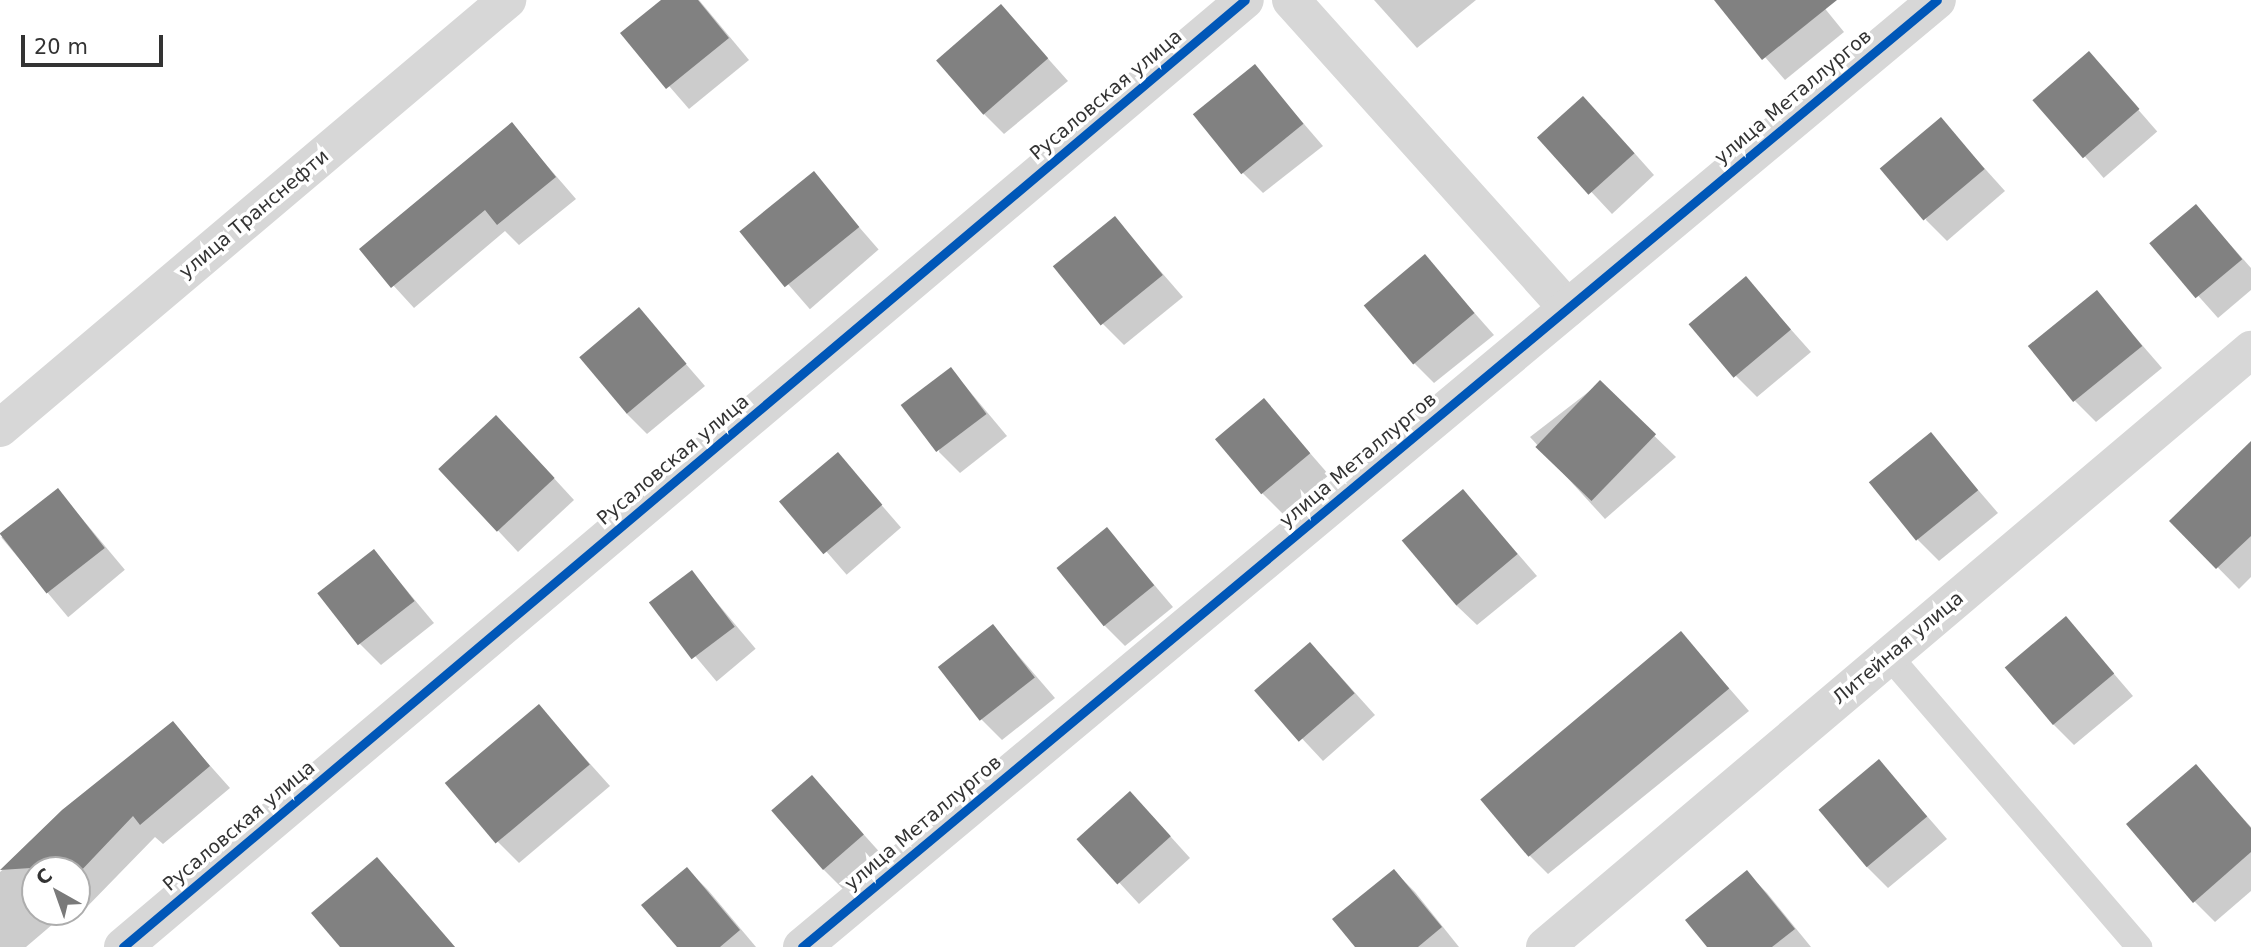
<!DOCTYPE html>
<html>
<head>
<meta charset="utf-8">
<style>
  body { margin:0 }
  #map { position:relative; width:2251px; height:947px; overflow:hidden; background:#fff; font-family:"DejaVu Sans",sans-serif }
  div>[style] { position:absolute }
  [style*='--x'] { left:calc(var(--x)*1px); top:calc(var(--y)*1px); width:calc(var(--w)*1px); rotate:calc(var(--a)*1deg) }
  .shadow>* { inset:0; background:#0003; transform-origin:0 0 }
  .building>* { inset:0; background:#818181; transform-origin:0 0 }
  .service>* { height:26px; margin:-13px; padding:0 13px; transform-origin:13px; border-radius:13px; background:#d7d7d7 }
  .minor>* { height:38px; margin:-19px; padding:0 19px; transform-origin:19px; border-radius:19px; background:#d7d7d7 }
  .cycleway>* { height:9px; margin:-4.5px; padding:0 4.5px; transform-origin:4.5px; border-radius:4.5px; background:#0057b8 }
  span { translate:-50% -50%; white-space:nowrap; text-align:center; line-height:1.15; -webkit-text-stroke:7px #fff; paint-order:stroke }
  .street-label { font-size:19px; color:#333 }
  .north { position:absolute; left:21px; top:856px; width:70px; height:70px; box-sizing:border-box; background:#fff; border:2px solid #adadad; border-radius:50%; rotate:320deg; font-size:19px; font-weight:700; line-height:28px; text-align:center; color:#333 }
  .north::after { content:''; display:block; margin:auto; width:24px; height:32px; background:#7a7a7a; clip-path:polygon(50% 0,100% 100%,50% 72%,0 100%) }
  .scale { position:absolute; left:21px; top:35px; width:142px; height:32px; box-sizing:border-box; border:4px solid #333; border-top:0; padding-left:9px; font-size:21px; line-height:24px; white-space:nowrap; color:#333; -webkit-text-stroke:5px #fff; paint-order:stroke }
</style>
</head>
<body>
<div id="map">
  <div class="shadow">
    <div style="clip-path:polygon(663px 0,699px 0,749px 60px,689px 109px,623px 33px)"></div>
    <div style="clip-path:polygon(1374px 0,1476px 0,1417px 48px)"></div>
    <div style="clip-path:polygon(1818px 0,1844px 32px,1785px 80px,1717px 2px)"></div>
    <div style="clip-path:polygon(1001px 6px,1068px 81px,1004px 134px,983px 113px)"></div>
    <div style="left:2089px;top:53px;width:104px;height:71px;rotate:49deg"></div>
    <div style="clip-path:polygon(1255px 67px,1323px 146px,1263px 193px,1242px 172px)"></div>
    <div style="clip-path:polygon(1604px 119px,1654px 175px,1612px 214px,1540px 137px)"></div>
    <div style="clip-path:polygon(1941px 120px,2005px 191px,1947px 241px,1926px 220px)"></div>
    <div style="clip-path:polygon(512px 125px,576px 199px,519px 245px,505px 231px,414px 308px,361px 250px)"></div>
    <div style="left:813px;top:174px;width:100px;height:91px;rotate:49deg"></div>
    <div style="clip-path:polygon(2196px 206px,2251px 268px,2251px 290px,2218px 318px,2152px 244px)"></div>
    <div style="clip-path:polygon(1115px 219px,1183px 297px,1124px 345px,1103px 324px)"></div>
    <div style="clip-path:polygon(1425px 257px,1494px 335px,1434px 383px,1413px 362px)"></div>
    <div style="clip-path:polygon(1746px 279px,1811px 352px,1757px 397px,1736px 376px)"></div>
    <div style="clip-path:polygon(2097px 293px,2162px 368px,2096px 422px,2075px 401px)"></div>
    <div style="clip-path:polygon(639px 310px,705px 386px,647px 434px,626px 413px)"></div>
    <div style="clip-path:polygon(951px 369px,1007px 436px,960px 473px,939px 452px)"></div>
    <div style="clip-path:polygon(1600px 383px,1676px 457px,1605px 519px,1530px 437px)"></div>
    <div style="clip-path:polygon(1264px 400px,1329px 475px,1283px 514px,1262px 493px)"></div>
    <div style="clip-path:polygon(1930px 434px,1998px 513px,1939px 561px,1918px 540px)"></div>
    <div style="clip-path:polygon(517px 438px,574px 500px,518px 552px,440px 468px)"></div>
    <div style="left:838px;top:455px;width:96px;height:72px;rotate:49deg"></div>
    <div style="clip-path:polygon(2251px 470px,2251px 577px,2239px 589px,2172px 521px)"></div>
    <div style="left:58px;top:490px;width:104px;height:74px;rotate:50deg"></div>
    <div style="clip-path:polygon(1463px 491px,1537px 576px,1477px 625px,1456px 605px)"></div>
    <div style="clip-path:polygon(1107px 529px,1173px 607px,1125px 646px,1104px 625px)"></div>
    <div style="clip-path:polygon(374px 551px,434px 623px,381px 665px,360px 644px)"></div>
    <div style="left:692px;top:573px;width:99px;height:51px;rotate:50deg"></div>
    <div style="clip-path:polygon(2066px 618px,2133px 696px,2074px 745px,2053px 724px)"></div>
    <div style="clip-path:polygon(993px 626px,1055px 698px,1002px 740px,981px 719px)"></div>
    <div style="clip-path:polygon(1681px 633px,1749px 711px,1548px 874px,1527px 853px)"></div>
    <div style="clip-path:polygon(1331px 666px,1375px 715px,1323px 761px,1258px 691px)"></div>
    <div style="clip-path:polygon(539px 707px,610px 786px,519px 863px,498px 842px)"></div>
    <div style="clip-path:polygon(173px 724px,230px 788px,163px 844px,155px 837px,80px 914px,77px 870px,35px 870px,35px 912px,67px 912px,26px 947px,0 947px,0 872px)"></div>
    <div style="clip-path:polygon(1879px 761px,1947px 839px,1888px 888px,1867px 867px)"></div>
    <div style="clip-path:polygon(2196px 767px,2251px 827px,2251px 891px,2215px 922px,2194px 901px)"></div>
    <div style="clip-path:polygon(812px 777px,884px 857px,845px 891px,824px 870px)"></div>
    <div style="clip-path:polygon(1151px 815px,1190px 858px,1139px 904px,1079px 839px)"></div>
    <div style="clip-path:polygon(377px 860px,398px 881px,455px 947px,343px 947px)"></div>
    <div style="clip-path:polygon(687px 869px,708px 890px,756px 947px,679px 947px)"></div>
    <div style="clip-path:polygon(1394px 871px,1415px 892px,1459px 947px,1357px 947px)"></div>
    <div style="clip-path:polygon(1746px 872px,1767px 893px,1811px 947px,1709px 947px)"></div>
  </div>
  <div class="building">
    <div style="clip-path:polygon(661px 0,698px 0,729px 38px,666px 89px,620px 33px)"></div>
    <div style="clip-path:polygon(1714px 0,1837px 0,1762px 60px)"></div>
    <div style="left:1001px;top:4px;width:72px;height:86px;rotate:49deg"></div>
    <div style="left:2089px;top:51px;width:77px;height:75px;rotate:49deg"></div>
    <div style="left:1255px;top:64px;width:77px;height:80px;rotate:51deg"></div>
    <div style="left:1583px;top:96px;width:77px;height:62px;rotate:48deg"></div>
    <div style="left:1941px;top:117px;width:68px;height:80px;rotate:50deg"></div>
    <div style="clip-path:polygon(512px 122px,556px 177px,497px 225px,485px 210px,391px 288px,359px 249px)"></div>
    <div style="left:814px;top:171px;width:72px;height:96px;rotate:51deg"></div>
    <div style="left:2196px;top:204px;width:72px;height:61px;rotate:50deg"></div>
    <div style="left:1115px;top:216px;width:76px;height:80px;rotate:51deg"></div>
    <div style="left:1425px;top:254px;width:77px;height:80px;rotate:50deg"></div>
    <div style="left:1746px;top:276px;width:70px;height:75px;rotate:50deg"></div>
    <div style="left:2097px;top:290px;width:72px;height:89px;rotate:51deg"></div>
    <div style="left:639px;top:307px;width:74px;height:78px;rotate:50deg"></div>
    <div style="left:951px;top:367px;width:59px;height:63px;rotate:53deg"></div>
    <div style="left:1600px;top:380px;width:78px;height:93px;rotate:44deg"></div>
    <div style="left:1264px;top:398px;width:72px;height:64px;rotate:50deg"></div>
    <div style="left:496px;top:415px;width:86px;height:79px;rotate:47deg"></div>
    <div style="left:1931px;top:432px;width:75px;height:80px;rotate:51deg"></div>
    <div style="clip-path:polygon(2251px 441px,2251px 536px,2216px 569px,2169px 521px)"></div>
    <div style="left:838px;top:452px;width:69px;height:77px;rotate:50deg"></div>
    <div style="left:58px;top:488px;width:76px;height:74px;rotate:52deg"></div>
    <div style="left:1463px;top:489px;width:85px;height:80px;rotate:50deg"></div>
    <div style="left:1107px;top:527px;width:75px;height:65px;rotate:51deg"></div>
    <div style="left:374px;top:549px;width:66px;height:72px;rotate:52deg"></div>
    <div style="left:692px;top:570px;width:71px;height:54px;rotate:53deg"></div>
    <div style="left:2066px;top:616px;width:75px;height:80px;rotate:50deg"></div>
    <div style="left:993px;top:624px;width:68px;height:70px;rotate:52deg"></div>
    <div style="left:1681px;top:631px;width:75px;height:262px;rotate:50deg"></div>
    <div style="left:1310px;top:642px;width:68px;height:74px;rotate:49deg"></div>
    <div style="left:539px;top:704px;width:79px;height:123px;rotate:50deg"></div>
    <div style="clip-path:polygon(173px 721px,210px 766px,140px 825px,133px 816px,77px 875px,77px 865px,0 870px,62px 810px)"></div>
    <div style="left:1879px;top:759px;width:75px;height:79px;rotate:50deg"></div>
    <div style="clip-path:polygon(2196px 764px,2251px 828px,2251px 852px,2193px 903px,2126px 824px)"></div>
    <div style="left:812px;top:775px;width:79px;height:54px;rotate:49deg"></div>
    <div style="left:1130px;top:791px;width:61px;height:72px;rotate:48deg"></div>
    <div style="clip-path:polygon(377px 857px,455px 947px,340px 947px,311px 913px)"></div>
    <div style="clip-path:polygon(687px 867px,740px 930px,720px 947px,677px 947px,641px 905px)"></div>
    <div style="clip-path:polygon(1394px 869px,1442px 927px,1418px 947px,1355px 947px,1332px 919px)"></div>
    <div style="clip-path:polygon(1747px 870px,1795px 929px,1772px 947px,1707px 947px,1685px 920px)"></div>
  </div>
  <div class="service">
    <div style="--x:1889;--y:656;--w:384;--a:49.3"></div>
  </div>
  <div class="minor">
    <div style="--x:1291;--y:0;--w:414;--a:48.1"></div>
    <div style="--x:0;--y:428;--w:664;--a:-40.17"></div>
    <div style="--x:123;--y:947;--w:1468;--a:-40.17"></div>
    <div style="--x:802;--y:947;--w:1478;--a:-39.84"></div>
    <div style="--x:1545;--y:947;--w:925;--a:-40.22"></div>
  </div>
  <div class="cycleway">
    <div style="--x:123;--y:947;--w:1468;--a:-40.17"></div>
    <div style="--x:802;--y:947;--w:1478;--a:-39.84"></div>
  </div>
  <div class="street-label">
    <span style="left:1106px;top:95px;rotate:-40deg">Русаловская улица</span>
    <span style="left:1793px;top:97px;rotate:-40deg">улица Металлургов</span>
    <span style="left:254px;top:214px;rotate:-40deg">улица Транснефти</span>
    <span style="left:673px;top:460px;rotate:-40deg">Русаловская улица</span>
    <span style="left:1358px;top:460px;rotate:-40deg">улица Металлургов</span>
    <span style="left:1898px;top:648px;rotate:-40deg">Литейная улица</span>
    <span style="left:923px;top:823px;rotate:-40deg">улица Металлургов</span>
    <span style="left:239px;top:826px;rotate:-40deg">Русаловская улица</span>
  </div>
  <div class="north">С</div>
  <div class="scale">20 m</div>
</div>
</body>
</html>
